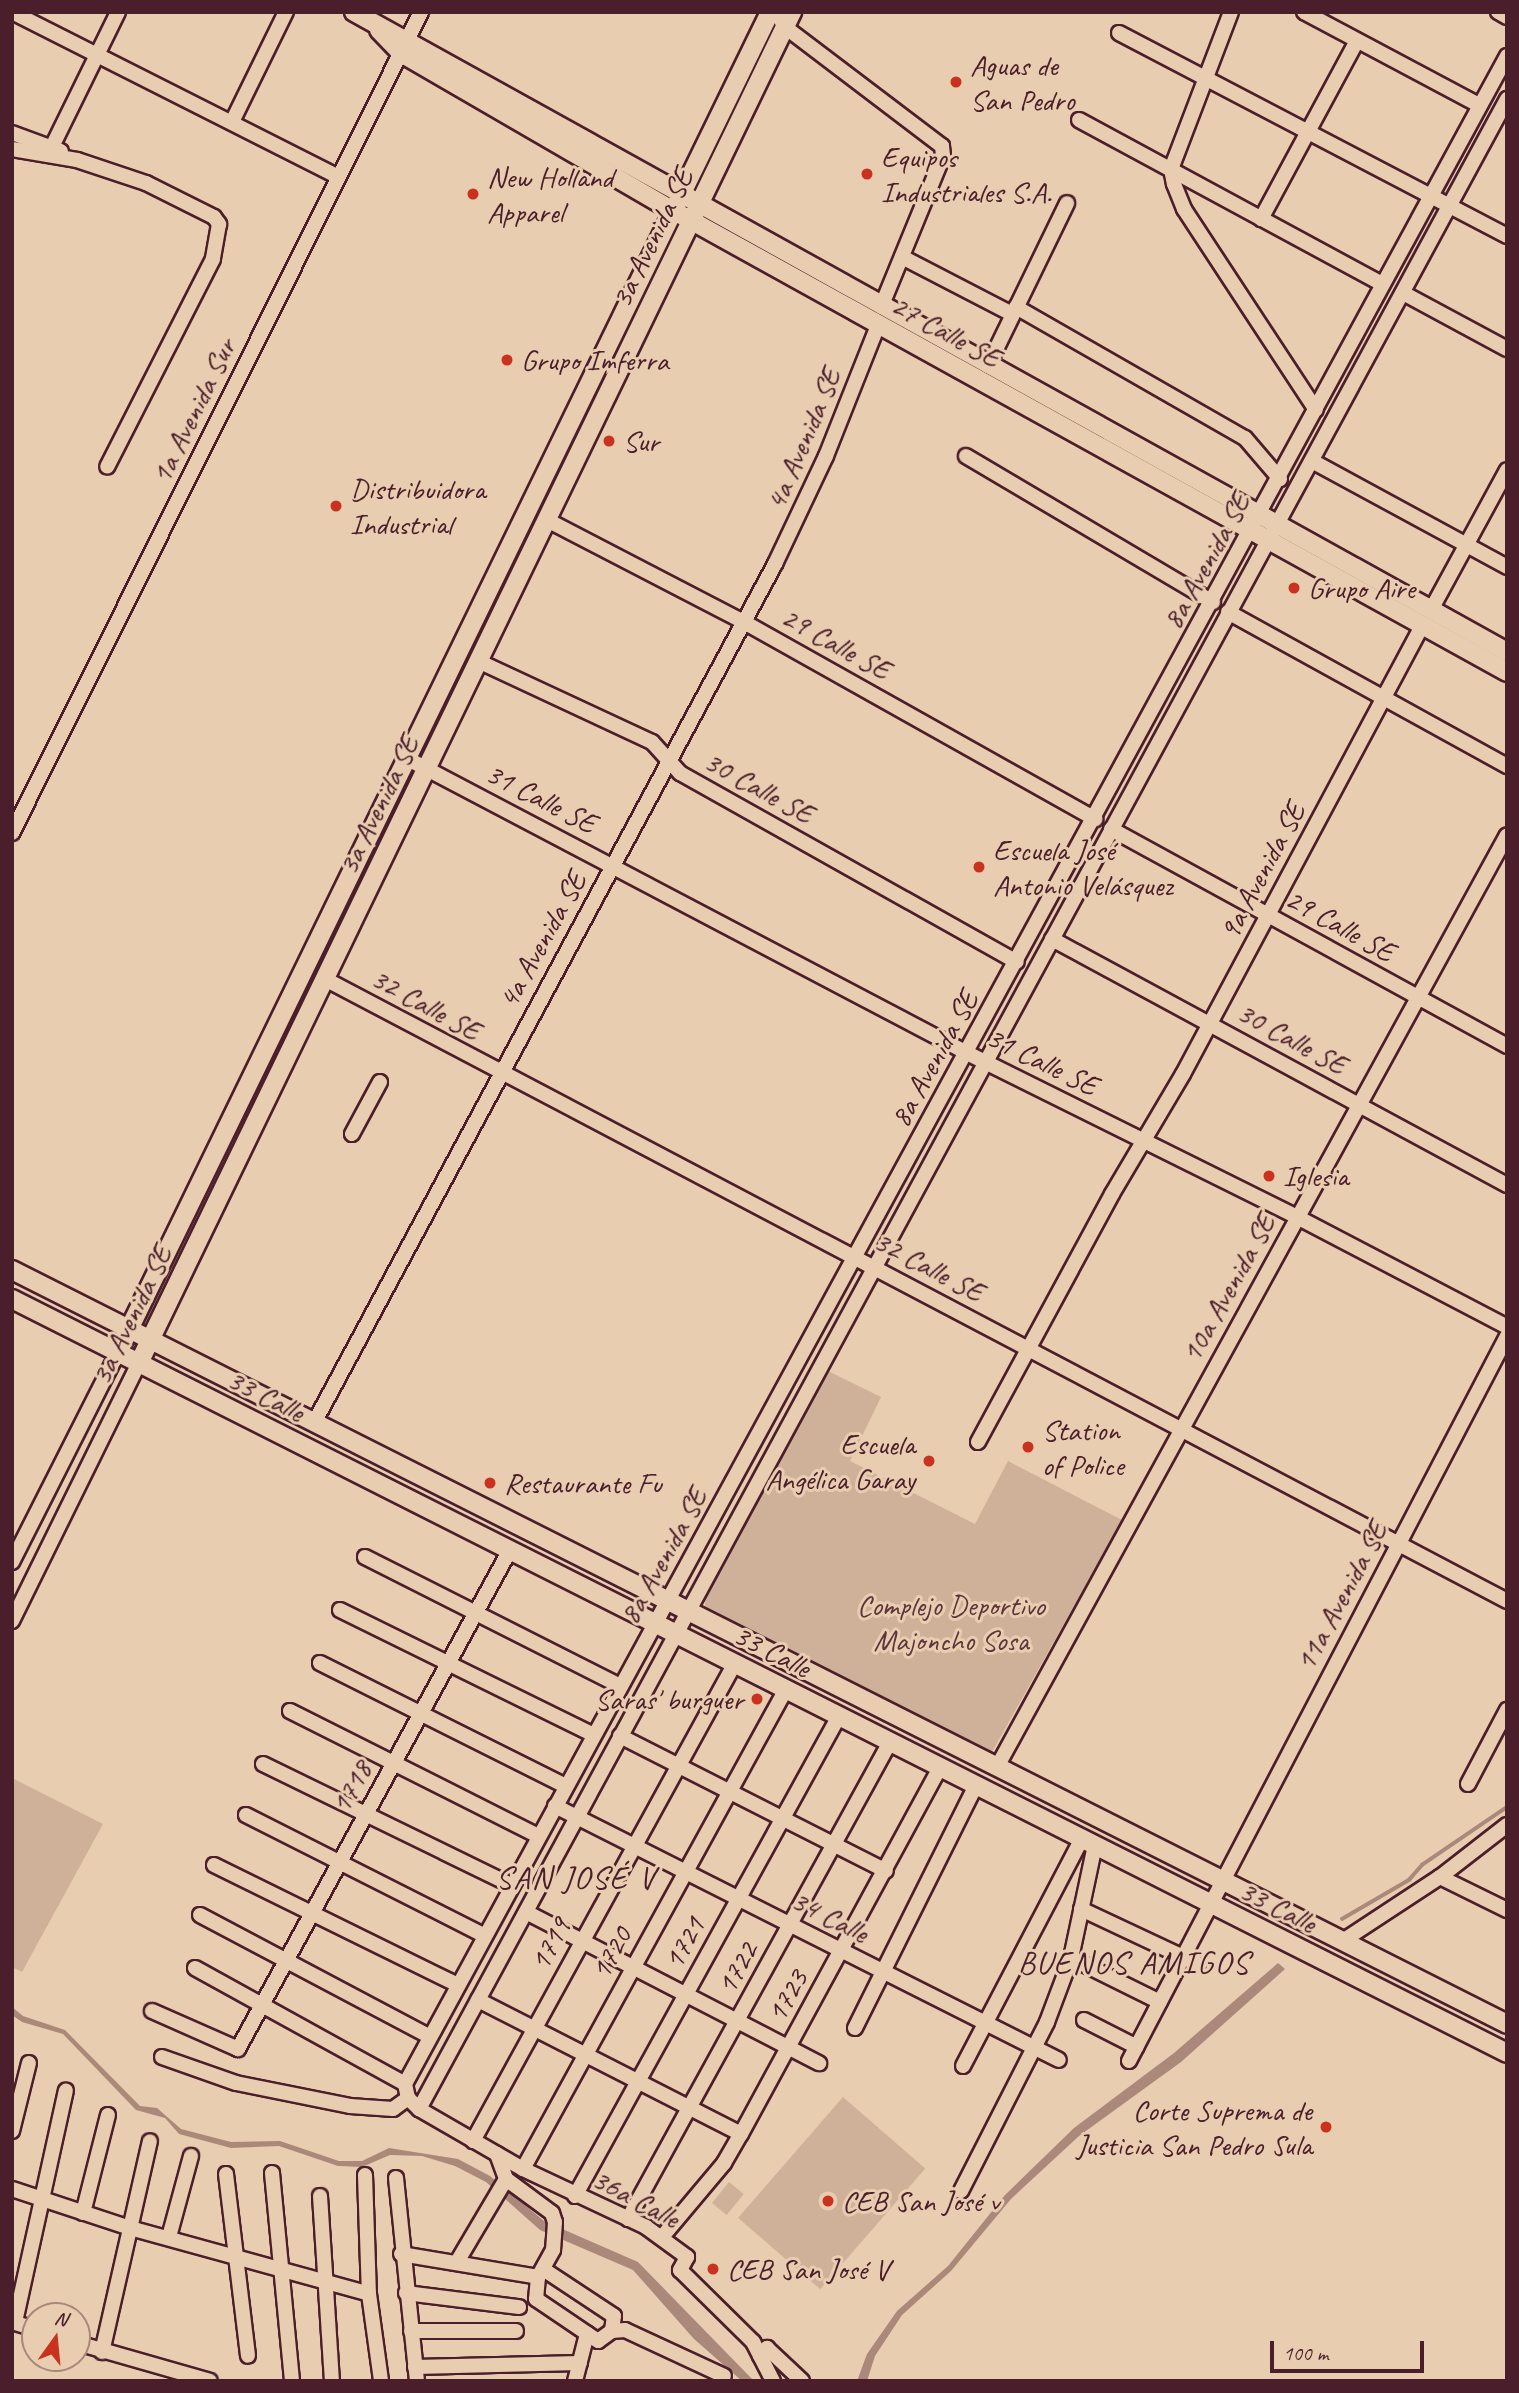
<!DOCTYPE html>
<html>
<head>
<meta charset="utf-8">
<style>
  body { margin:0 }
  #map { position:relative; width:1519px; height:2393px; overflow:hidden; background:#e9cdb0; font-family:Caveat,sans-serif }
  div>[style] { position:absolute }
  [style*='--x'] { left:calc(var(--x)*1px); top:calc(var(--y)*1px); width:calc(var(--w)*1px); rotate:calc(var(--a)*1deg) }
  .green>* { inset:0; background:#cfb19a; transform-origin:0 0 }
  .water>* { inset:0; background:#aa897b }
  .stream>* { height:3.5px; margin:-1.75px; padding:0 1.75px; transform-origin:1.75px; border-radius:1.75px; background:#aa897b }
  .roads { filter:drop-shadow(2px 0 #4a1f2b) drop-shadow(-2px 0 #4a1f2b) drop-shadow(0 2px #4a1f2b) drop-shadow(0 -2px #4a1f2b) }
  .minor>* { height:14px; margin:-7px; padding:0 7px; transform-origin:7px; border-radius:7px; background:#e9cdb0 }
  .major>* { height:18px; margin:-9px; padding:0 9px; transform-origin:9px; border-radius:9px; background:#e9cdb0 }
  .dots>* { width:19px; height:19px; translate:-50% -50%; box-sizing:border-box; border:4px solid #e9cdb0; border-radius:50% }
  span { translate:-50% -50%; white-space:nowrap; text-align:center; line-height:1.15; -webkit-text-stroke:6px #e9cdb0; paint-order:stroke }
  .poi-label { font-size:30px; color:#4a1f2b }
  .left { translate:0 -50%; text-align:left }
  .right { translate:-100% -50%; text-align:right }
  .street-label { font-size:30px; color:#4a1f2b }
  .park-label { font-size:30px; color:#5e353c }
  .neighbourhood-label { font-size:32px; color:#4a1f2b; letter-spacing:2px }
  .frame { position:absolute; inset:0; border:14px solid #4a1f2b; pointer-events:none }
  .north { position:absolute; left:21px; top:2302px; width:70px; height:70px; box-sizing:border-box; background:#e9cdb0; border:2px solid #a9877b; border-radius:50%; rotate:15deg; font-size:19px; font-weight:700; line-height:28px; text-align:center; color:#4a1f2b }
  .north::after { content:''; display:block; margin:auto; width:24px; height:32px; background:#c8321e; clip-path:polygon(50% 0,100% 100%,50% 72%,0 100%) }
  .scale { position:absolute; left:1270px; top:2341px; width:154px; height:32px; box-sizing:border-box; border:4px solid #4a1f2b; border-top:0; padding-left:9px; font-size:21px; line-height:24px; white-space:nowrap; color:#4a1f2b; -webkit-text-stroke:5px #e9cdb0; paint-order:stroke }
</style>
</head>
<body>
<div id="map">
  <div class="green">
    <div style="clip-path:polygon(826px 1370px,881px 1397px,850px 1461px,975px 1524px,1008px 1461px,1122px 1520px,992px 1752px,708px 1613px,705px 1605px,706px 1592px)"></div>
    <div style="clip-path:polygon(12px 1778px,103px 1824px,22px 1972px,12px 1967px)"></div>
    <div style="left:843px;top:2097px;width:109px;height:160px;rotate:41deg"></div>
    <div style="left:729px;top:2182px;width:19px;height:27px;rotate:39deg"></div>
  </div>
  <div class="water">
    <div style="clip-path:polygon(1278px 1963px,1285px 1969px,1181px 2062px,1079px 2136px,1011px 2199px,951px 2271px,902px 2315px,875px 2356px,867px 2381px,857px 2381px,867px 2354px,897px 2311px,948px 2266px,1005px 2195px,1074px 2128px,1174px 2053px)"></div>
    <div style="clip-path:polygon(12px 2007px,23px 2016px,65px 2030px,140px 2106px,157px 2108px,181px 2129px,231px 2142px,280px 2141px,339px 2161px,362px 2161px,389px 2148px,458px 2159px,490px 2176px,544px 2221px,638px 2262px,754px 2381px,742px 2381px,694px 2339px,633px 2270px,540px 2230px,486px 2182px,455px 2166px,422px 2156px,390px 2155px,362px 2167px,338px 2166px,279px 2146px,231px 2148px,179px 2134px,165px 2118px,136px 2110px,63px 2034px,22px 2022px,12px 2015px)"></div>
  </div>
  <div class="stream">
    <div style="--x:1342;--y:1919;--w:78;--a:-30.2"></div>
    <div style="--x:1409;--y:1880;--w:20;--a:-49"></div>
    <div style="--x:1422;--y:1865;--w:103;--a:-34.3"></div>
  </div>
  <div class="roads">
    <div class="minor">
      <div style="--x:12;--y:12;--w:366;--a:26.8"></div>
      <div style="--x:776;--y:12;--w:17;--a:59"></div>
      <div style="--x:785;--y:27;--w:197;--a:37.2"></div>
      <div style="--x:942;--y:146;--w:10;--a:84"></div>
      <div style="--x:943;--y:156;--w:163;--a:112.3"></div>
      <div style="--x:1231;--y:12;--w:168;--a:110.9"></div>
      <div style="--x:1171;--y:169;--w:15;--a:79"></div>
      <div style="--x:1174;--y:184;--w:27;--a:68"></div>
      <div style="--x:1184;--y:209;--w:240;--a:56.7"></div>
      <div style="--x:1304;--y:12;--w:198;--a:28"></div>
      <div style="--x:1498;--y:12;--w:10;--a:29"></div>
      <div style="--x:1119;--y:33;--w:438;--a:27.6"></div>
      <div style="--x:1079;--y:120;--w:345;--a:28.4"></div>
      <div style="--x:232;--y:122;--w:123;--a:-63.9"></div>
      <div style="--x:12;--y:133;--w:52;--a:20.2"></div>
      <div style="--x:12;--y:149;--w:66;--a:9.6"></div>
      <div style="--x:77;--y:160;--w:73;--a:18.4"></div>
      <div style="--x:146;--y:183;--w:76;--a:26.6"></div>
      <div style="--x:214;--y:217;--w:9;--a:54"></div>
      <div style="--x:219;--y:224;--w:36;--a:100"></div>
      <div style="--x:213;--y:259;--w:233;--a:117"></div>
      <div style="--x:48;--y:155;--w:159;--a:-63.9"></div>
      <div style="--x:1261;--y:219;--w:202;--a:-61.7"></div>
      <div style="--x:902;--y:257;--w:124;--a:27.4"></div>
      <div style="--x:1403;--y:293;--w:118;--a:28.3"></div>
      <div style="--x:1016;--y:307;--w:264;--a:29.8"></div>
      <div style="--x:1245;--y:438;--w:54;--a:49.5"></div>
      <div style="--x:988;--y:366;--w:181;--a:-64.1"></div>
      <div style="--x:966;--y:456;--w:287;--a:30.6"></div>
      <div style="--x:1312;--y:461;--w:222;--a:28.5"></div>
      <div style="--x:547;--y:520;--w:222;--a:27.4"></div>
      <div style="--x:744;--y:622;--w:403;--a:29.3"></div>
      <div style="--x:1431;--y:610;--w:159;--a:-61.5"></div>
      <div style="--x:1228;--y:612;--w:319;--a:28.9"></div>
      <div style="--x:478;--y:661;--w:192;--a:25"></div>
      <div style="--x:652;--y:742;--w:42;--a:47.9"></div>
      <div style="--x:680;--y:773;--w:386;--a:29.3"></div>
      <div style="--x:408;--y:759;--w:632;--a:27.74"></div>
      <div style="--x:967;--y:1053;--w:369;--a:26.4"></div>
      <div style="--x:1297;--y:1217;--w:237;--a:27.6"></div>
      <div style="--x:1111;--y:829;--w:452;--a:28.7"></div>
      <div style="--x:12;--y:833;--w:917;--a:-63.52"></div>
      <div style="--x:1052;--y:939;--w:517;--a:28.4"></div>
      <div style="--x:325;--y:979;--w:1336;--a:27.75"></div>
      <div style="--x:352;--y:1134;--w:59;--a:-61.7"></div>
      <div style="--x:314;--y:1423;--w:975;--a:-61.78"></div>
      <div style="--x:775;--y:564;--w:119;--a:-64.7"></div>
      <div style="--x:826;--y:456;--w:141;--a:-68.3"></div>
      <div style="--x:978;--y:1442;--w:282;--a:-61.6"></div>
      <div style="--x:1112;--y:1194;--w:139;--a:-59.4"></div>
      <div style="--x:1183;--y:1074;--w:508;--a:-61.92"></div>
      <div style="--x:365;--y:1557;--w:286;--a:26.8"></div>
      <div style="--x:12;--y:1562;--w:235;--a:-63.2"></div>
      <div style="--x:340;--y:1610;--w:283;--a:26.2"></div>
      <div style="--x:12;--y:1621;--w:288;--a:-63.8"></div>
      <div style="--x:320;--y:1663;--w:275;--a:26.6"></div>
      <div style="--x:290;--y:1711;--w:278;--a:26.7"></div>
      <div style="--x:620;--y:1736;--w:298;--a:26.9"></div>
      <div style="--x:263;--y:1764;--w:276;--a:26"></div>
      <div style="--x:997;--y:1767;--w:1062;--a:-61.31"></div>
      <div style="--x:1468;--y:1784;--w:84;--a:-62.2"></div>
      <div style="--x:555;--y:1806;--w:564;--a:26.75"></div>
      <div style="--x:246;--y:1815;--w:267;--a:26.8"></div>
      <div style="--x:214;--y:1865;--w:272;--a:26.2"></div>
      <div style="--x:1440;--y:1877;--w:75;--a:26.2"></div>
      <div style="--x:1081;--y:1909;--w:129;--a:25.2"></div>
      <div style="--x:526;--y:1912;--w:330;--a:27.3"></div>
      <div style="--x:200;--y:1915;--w:260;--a:27.9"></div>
      <div style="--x:1341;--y:1942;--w:118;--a:-33.3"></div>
      <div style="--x:1440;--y:1877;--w:85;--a:-37.8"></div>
      <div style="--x:1071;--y:1958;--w:99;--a:26.3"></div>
      <div style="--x:195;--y:1968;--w:240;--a:28.9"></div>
      <div style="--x:478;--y:2000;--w:295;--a:27"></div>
      <div style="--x:152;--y:2011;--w:94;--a:23.8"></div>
      <div style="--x:238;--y:2049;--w:568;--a:-61.41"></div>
      <div style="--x:1084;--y:2020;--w:59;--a:27"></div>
      <div style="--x:855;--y:2028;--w:271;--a:-63.5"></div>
      <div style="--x:162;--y:2057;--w:78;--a:19.4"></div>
      <div style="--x:236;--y:2083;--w:116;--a:11.4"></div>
      <div style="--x:350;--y:2106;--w:43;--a:4"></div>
      <div style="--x:393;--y:2109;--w:19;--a:-36"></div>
      <div style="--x:1129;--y:2061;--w:818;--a:-62.46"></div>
      <div style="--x:963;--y:2066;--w:257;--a:-62.4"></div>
      <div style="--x:405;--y:2084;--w:2308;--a:-61.48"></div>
      <div style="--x:405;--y:2084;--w:14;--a:78"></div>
      <div style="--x:408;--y:2098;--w:16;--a:45"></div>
      <div style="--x:419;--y:2109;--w:120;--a:30"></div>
      <div style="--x:523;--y:2169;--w:136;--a:25.2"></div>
      <div style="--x:646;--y:2227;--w:51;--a:36.2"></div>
      <div style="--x:687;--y:2257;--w:15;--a:118"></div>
      <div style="--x:680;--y:2270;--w:103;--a:44.6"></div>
      <div style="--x:753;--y:2342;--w:44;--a:62.9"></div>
      <div style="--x:419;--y:2109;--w:2286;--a:-61.57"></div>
      <div style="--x:12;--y:2131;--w:70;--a:-76"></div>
      <div style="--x:473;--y:2141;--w:545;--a:-61.27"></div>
      <div style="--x:497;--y:2154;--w:27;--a:70"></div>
      <div style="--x:506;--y:2179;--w:57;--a:36.5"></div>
      <div style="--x:552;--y:2213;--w:9;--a:72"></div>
      <div style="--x:555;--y:2222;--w:28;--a:94"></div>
      <div style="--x:553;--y:2250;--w:31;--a:119"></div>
      <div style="--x:538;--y:2277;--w:22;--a:95"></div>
      <div style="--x:536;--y:2299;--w:75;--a:34.1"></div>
      <div style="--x:598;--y:2341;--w:17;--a:-36"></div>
      <div style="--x:612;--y:2331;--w:13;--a:-4"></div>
      <div style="--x:625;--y:2330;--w:109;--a:24.9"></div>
      <div style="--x:523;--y:2169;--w:547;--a:-61.28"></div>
      <div style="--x:272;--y:2173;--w:209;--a:84.5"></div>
      <div style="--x:226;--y:2174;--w:183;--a:83.1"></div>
      <div style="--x:365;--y:2175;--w:119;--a:88.1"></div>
      <div style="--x:369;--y:2294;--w:88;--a:82.1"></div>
      <div style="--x:396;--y:2178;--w:204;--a:84.1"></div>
      <div style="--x:12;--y:2189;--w:124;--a:18.3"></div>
      <div style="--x:130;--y:2228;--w:248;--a:15.4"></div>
      <div style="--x:961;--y:2191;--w:190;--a:-63"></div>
      <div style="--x:1047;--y:2022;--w:68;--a:-69.4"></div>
      <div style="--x:1071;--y:1958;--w:116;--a:-78"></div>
      <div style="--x:320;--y:2196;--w:185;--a:86.3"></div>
      <div style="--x:575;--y:2196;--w:548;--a:-61.19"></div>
      <div style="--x:83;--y:2213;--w:101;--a:-75.7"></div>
      <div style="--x:628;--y:2219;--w:544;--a:-61.22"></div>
      <div style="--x:169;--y:2237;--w:84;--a:-74.8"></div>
      <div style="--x:662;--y:2237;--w:97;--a:-50"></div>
      <div style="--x:724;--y:2163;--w:34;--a:-60"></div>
      <div style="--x:741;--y:2134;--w:417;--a:-61.5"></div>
      <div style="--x:401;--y:2254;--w:139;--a:9.5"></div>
      <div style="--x:457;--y:2262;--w:96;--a:-59.4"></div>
      <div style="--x:543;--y:2269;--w:85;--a:33.5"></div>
      <div style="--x:614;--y:2316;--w:15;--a:98"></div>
      <div style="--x:406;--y:2293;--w:114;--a:7.1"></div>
      <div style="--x:12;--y:2322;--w:24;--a:17"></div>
      <div style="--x:15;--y:2322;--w:237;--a:-77.6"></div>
      <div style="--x:411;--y:2331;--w:105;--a:0"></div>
      <div style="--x:77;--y:2343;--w:138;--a:15.9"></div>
      <div style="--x:102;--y:2352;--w:216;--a:-77.2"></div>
      <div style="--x:760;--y:2356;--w:11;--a:-49"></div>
      <div style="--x:767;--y:2348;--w:48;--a:43.3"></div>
      <div style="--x:415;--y:2367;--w:165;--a:-1.4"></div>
      <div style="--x:575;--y:2381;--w:49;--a:-75.7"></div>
    </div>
    <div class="major">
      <div style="--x:354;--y:12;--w:1319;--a:29.03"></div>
      <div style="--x:379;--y:30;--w:32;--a:46"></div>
      <div style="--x:401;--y:53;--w:315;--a:30.1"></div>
      <div style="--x:674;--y:211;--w:952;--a:28.96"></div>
      <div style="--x:12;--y:1270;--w:1674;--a:26.76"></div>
      <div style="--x:12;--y:1299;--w:1674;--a:26.76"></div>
      <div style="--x:118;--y:1352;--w:1490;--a:-64.05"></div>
      <div style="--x:139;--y:1363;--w:1501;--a:-64.2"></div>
    </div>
  </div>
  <div class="dots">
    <div style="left:956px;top:82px;background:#c8321e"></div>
    <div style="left:867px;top:174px;background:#c8321e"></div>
    <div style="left:473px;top:194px;background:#c8321e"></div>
    <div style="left:507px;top:360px;background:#c8321e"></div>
    <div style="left:609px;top:441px;background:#c8321e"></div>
    <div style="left:336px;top:506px;background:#c8321e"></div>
    <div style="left:1294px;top:588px;background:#c8321e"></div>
    <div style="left:979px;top:867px;background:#c8321e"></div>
    <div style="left:1269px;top:1176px;background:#c8321e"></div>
    <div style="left:1028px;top:1447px;background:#c8321e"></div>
    <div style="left:929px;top:1461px;background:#c8321e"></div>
    <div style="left:490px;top:1483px;background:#c8321e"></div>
    <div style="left:757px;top:1699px;background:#c8321e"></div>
    <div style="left:1326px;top:2127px;background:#c8321e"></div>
    <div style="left:828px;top:2201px;background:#c8321e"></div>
    <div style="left:713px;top:2269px;background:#c8321e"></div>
  </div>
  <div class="poi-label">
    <span class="left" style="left:970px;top:82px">Aguas de<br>San Pedro</span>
    <span class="left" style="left:881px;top:174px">Equipos<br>Industriales S.A.</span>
    <span class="left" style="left:487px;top:194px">New Holland<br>Apparel</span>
    <span class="left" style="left:521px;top:360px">Grupo Imferra</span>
    <span class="left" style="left:623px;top:441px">Sur</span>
    <span class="left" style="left:350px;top:506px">Distribuidora<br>Industrial</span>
    <span class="left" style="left:1308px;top:588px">Grupo Aire</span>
    <span class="left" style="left:993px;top:867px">Escuela José<br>Antonio Velásquez</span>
    <span class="left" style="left:1283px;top:1176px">Iglesia</span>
    <span class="left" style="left:1042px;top:1447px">Station<br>of Police</span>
    <span class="right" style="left:915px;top:1461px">Escuela<br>Angélica Garay</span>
    <span class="left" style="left:504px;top:1483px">Restaurante Fu</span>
    <span class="right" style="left:743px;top:1699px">Saras' burguer</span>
    <span class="right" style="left:1312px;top:2127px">Corte Suprema de<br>Justicia San Pedro Sula</span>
    <span class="left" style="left:842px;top:2201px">CEB San José v</span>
    <span class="left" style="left:727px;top:2269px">CEB San José V</span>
  </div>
  <div class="street-label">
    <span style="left:652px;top:238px;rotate:-64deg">3a Avenida SE</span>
    <span style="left:946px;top:331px;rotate:29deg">27 Calle SE</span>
    <span style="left:193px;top:411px;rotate:-64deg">1a Avenida Sur</span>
    <span style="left:803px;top:439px;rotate:-67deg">4a Avenida SE</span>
    <span style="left:1206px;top:561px;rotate:-61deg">8a Avenida SE</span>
    <span style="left:836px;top:643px;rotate:29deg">29 Calle SE</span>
    <span style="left:759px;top:787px;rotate:29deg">30 Calle SE</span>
    <span style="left:541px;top:798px;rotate:27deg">31 Calle SE</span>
    <span style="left:378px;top:805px;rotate:-64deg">3a Avenida SE</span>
    <span style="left:1262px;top:871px;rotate:-62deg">9a Avenida SE</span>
    <span style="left:1340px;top:925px;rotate:29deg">29 Calle SE</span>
    <span style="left:542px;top:940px;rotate:-61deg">4a Avenida SE</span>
    <span style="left:426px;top:1004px;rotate:29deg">32 Calle SE</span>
    <span style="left:1292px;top:1038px;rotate:29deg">30 Calle SE</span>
    <span style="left:934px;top:1059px;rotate:-61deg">8a Avenida SE</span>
    <span style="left:1042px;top:1061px;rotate:26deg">31 Calle SE</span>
    <span style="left:929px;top:1266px;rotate:28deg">32 Calle SE</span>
    <span style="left:1228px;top:1288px;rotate:-61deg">10a Avenida SE</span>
    <span style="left:131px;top:1315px;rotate:-64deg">3a Avenida SE</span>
    <span style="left:266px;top:1395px;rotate:27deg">33 Calle</span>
    <span style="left:663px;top:1556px;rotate:-61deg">8a Avenida SE</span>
    <span style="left:1341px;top:1596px;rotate:-62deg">11a Avenida SE</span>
    <span style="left:772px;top:1651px;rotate:27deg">33 Calle</span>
    <span style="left:351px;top:1787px;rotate:-61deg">1718</span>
    <span style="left:1278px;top:1906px;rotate:27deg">33 Calle</span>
    <span style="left:830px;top:1916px;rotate:27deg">34 Calle</span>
    <span style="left:684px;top:1943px;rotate:-61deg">1721</span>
    <span style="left:550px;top:1944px;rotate:-62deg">1719</span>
    <span style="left:611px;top:1953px;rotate:-61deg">1720</span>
    <span style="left:737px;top:1968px;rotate:-61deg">1722</span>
    <span style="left:787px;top:1996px;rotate:-61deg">1723</span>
    <span style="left:636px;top:2198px;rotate:28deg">36a Calle</span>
  </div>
  <div class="park-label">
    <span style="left:951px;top:1622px">Complejo Deportivo<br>Majoncho Sosa</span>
  </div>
  <div class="neighbourhood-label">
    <span style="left:576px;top:1878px">SAN JOSÉ V</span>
    <span style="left:1134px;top:1963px">BUENOS AMIGOS</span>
  </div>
  <div class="frame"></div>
  <div class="north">N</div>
  <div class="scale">100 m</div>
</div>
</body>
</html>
